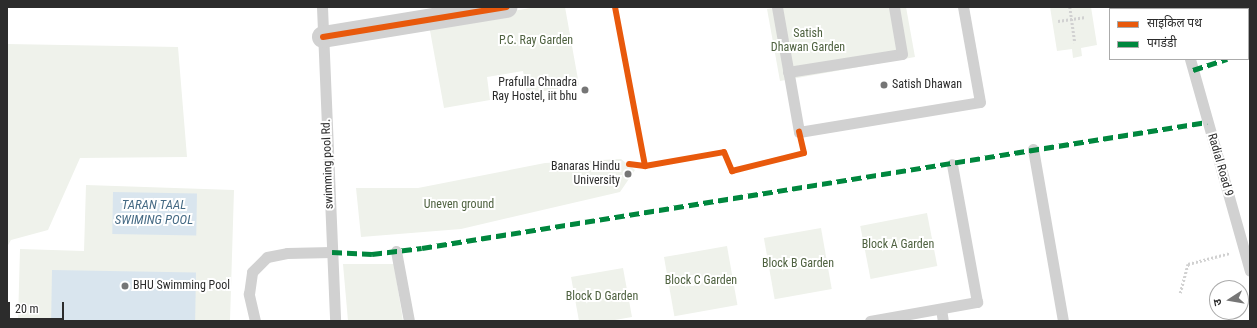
<!DOCTYPE html>
<html>
<head>
<meta charset="utf-8">
<style>
  body { margin:0 }
  #map { position:relative; width:1257px; height:328px; overflow:hidden; background:#fff; font-family:"Roboto Condensed","Noto Sans Devanagari",sans-serif }
  div>[style] { position:absolute }
  [style*='--x'] { left:calc(var(--x)*1px); top:calc(var(--y)*1px); width:calc(var(--w)*1px); rotate:calc(var(--a)*1deg) }
  .green>* { inset:0; background:#eff2eb; transform-origin:0 0 }
  .water>* { inset:0; background:#d9e5ee; transform-origin:0 0 }
  .path>* { height:2.5px; margin-top:-1.25px; transform-origin:0; background:repeating-linear-gradient(90deg,#d1d1d1 0 2px,transparent 0 4px) }
  .service>* { height:11px; margin:-5.5px; padding:0 5.5px; transform-origin:5.5px; border-radius:5.5px; background:#d1d1d1 }
  .minor>* { height:22px; margin:-11px; padding:0 11px; transform-origin:11px; border-radius:11px; background:#d1d1d1 }
  .quiet>* { height:5px; margin-top:-2.5px; transform-origin:0; background:repeating-linear-gradient(90deg,#00873e 0 10px,transparent 0 15px) }
  .cycleway>* { height:6px; margin:-3px; padding:0 3px; transform-origin:3px; border-radius:3px; background:#e8590c }
  .dots>* { width:11px; height:11px; translate:-50% -50%; box-sizing:border-box; border:2px solid #fff; border-radius:50% }
  span { translate:-50% -50%; white-space:nowrap; text-align:center; line-height:1.15; -webkit-text-stroke:4px #fff; paint-order:stroke }
  .park-label { font-size:12px; color:#4f6240 }
  .poi-label { font-size:12px; color:#2c2c2c }
  .right { translate:-100% -50%; text-align:right }
  .left { translate:0 -50%; text-align:left }
  .street-label { font-size:12px; color:#2c2c2c }
  .water-label { font-size:13px; color:#456a84; font-style:italic }
  .frame { position:absolute; inset:0; border:8px solid #2c2c2c; pointer-events:none }
  .legend { position:absolute; left:1109px; top:8px; width:140px; height:52px; box-sizing:border-box; background:#fff; border:1px solid #ababab; margin:0; padding:5px 7px; list-style:none; font-size:12px; color:#2c2c2c }
  .legend li { display:flex; align-items:center; gap:8px; height:20px }
  .legend b { width:20px; border:1px solid #ababab }
  .north { position:absolute; left:1209px; top:280px; width:40px; height:40px; box-sizing:border-box; background:#fff; border:1px solid #ababab; border-radius:50%; rotate:258deg; font-size:11px; font-weight:700; line-height:16px; text-align:center; color:#2c2c2c }
  .north::after { content:''; display:block; margin:auto; width:14px; height:18px; background:#767676; clip-path:polygon(50% 0,100% 100%,50% 72%,0 100%) }
  .scale { position:absolute; left:8px; top:302px; width:56px; height:18px; box-sizing:border-box; border:2px solid #2c2c2c; border-top:0; padding-left:5px; font-size:12px; line-height:14px; white-space:nowrap; color:#2c2c2c; -webkit-text-stroke:3px #fff; paint-order:stroke }
</style>
</head>
<body>
<div id="map">
  <div class="green">
    <div style="clip-path:polygon(537px 7px,565px 7px,579px 85px,527px 94px,523px 71px,487px 77px,490px 100px,444px 108px,429px 25px)"></div>
    <div style="clip-path:polygon(781px 7px,906px 7px,915px 57px,780px 81px,767px 9px)"></div>
    <div style="clip-path:polygon(1050px 7px,1091px 7px,1097px 45px,1081px 48px,1082px 56px,1073px 58px,1072px 49px,1057px 51px)"></div>
    <div style="clip-path:polygon(7px 44px,178px 47px,187px 157px,80px 158px,48px 230px,11px 240px,7px 247px)"></div>
    <div style="clip-path:polygon(621px 159px,635px 170px,620px 192px,461px 229px,361px 237px,356px 188px,418px 188px,545px 163px)"></div>
    <div style="clip-path:polygon(86px 185px,234px 190px,230px 321px,18px 321px,20px 249px,84px 251px)"></div>
    <div style="left:927px;top:213px;width:54px;height:68px;rotate:79deg"></div>
    <div style="left:821px;top:228px;width:62px;height:58px;rotate:80deg"></div>
    <div style="left:727px;top:246px;width:60px;height:64px;rotate:80deg"></div>
    <div style="clip-path:polygon(343px 264px,394px 264px,403px 321px,348px 321px)"></div>
    <div style="clip-path:polygon(623px 268px,632px 317px,609px 321px,579px 321px,571px 277px)"></div>
  </div>
  <div class="water">
    <div style="left:113px;top:192px;width:84px;height:42px;rotate:1deg"></div>
    <div style="left:52px;top:270px;width:144px;height:51px;rotate:1deg"></div>
  </div>
  <div class="path">
    <div style="--x:1070;--y:7;--w:36;--a:82"></div>
    <div style="--x:1058;--y:21;--w:28;--a:-8"></div>
    <div style="--x:1180;--y:293;--w:30;--a:-75"></div>
    <div style="--x:1188;--y:264;--w:43;--a:-14.7"></div>
  </div>
  <div class="service">
    <div style="--x:322;--y:7;--w:314;--a:87.6"></div>
    <div style="--x:777;--y:7;--w:127;--a:80"></div>
    <div style="--x:799;--y:132;--w:183;--a:-9.4"></div>
    <div style="--x:980;--y:102;--w:97;--a:-100.1"></div>
    <div style="--x:1177;--y:7;--w:2;--a:63"></div>
    <div style="--x:1190;--y:59;--w:220;--a:74.2"></div>
    <div style="--x:788;--y:72;--w:115;--a:-9"></div>
    <div style="--x:902;--y:54;--w:48;--a:-99.7"></div>
    <div style="--x:1033;--y:149;--w:175;--a:80.1"></div>
    <div style="--x:396;--y:251;--w:71;--a:79.5"></div>
    <div style="--x:941;--y:309;--w:12;--a:81"></div>
    <div style="--x:255;--y:321;--w:28;--a:-103"></div>
    <div style="--x:249;--y:294;--w:22;--a:-82"></div>
    <div style="--x:252;--y:272;--w:21;--a:-45"></div>
    <div style="--x:267;--y:257;--w:20;--a:-11"></div>
    <div style="--x:287;--y:253;--w:45;--a:-1.3"></div>
    <div style="--x:870;--y:321;--w:109;--a:-10.1"></div>
    <div style="--x:977;--y:302;--w:140;--a:-100.3"></div>
  </div>
  <div class="minor">
    <div style="--x:323;--y:37;--w:186;--a:-9.3"></div>
  </div>
  <div class="quiet">
    <div style="--x:1248;--y:52;--w:2;--a:-27"></div>
    <div style="--x:1193;--y:70;--w:36;--a:-18"></div>
    <div style="--x:332;--y:252;--w:40;--a:2.9"></div>
    <div style="--x:372;--y:254;--w:50;--a:-6.8"></div>
    <div style="--x:422;--y:248;--w:795;--a:-9.12"></div>
  </div>
  <div class="cycleway">
    <div style="--x:615;--y:7;--w:162;--a:79.3"></div>
    <div style="--x:323;--y:37;--w:186;--a:-9.3"></div>
    <div style="--x:629;--y:164;--w:16;--a:7"></div>
    <div style="--x:645;--y:166;--w:80;--a:-10"></div>
    <div style="--x:724;--y:152;--w:21;--a:67"></div>
    <div style="--x:732;--y:171;--w:74;--a:-14"></div>
    <div style="--x:804;--y:153;--w:22;--a:-103"></div>
  </div>
  <div class="dots">
    <div style="left:884px;top:85px;background:#767676"></div>
    <div style="left:585px;top:90px;background:#767676"></div>
    <div style="left:628px;top:174px;background:#767676"></div>
    <div style="left:125px;top:286px;background:#767676"></div>
  </div>
  <div class="park-label">
    <span style="left:808px;top:41px">Satish<br>Dhawan Garden</span>
    <span style="left:536px;top:41px">P.C. Ray Garden</span>
    <span style="left:459px;top:205px">Uneven ground</span>
    <span style="left:898px;top:245px">Block A Garden</span>
    <span style="left:798px;top:264px">Block B Garden</span>
    <span style="left:701px;top:281px">Block C Garden</span>
    <span style="left:602px;top:297px">Block D Garden</span>
  </div>
  <div class="poi-label">
    <span class="right" style="left:577px;top:90px">Prafulla Chnadra<br>Ray Hostel, iit bhu</span>
    <span class="left" style="left:892px;top:85px">Satish Dhawan</span>
    <span class="right" style="left:620px;top:174px">Banaras Hindu<br>University</span>
    <span class="left" style="left:133px;top:286px">BHU Swimming Pool</span>
  </div>
  <div class="street-label">
    <span style="left:328px;top:164px;rotate:-92deg">swimming pool Rd.</span>
    <span style="left:1220px;top:165px;rotate:74deg">Radial Road 9</span>
  </div>
  <div class="water-label">
    <span style="left:154px;top:213px">TARAN TAAL<br>SWIMING POOL</span>
  </div>
  <div class="frame"></div>
  <ul class="legend">
  <li><b style="height:5px;background:#e8590c"></b>साइकिल पथ</li>
  <li><b style="height:5px;background:#00873e"></b>पगडंडी</li>
  </ul>
  <div class="north">उ</div>
  <div class="scale">20 m</div>
</div>
</body>
</html>
